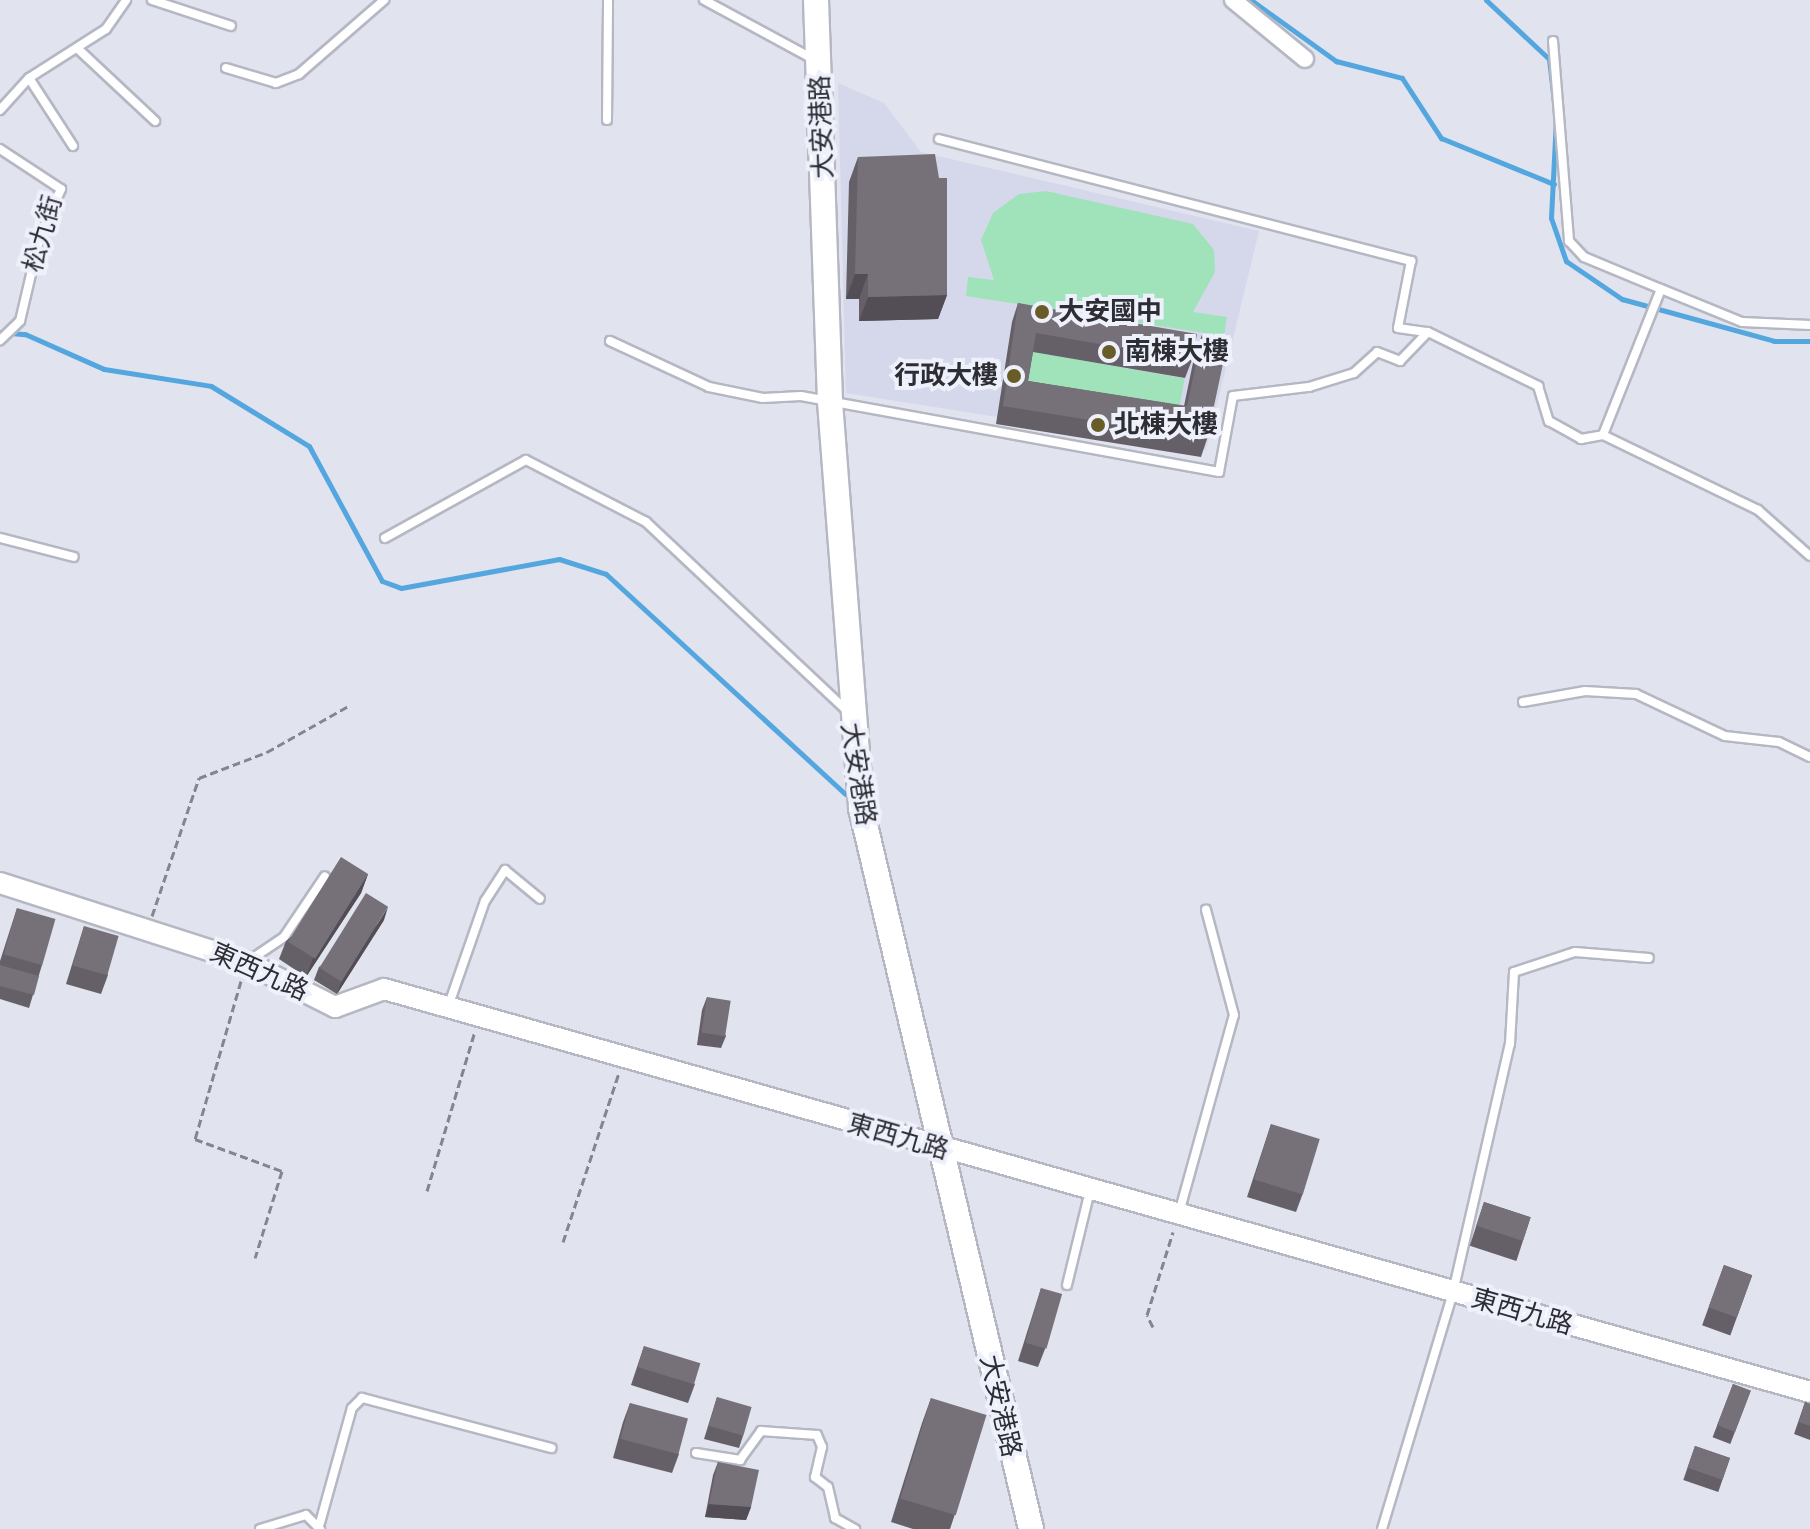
<!DOCTYPE html>
<html>
<head>
<meta charset="utf-8">
<style>
  body { margin:0 }
  #map { position:relative; width:1810px; height:1529px; overflow:hidden; background:#e1e3ee; font-family:"Fira Sans Condensed","Noto Sans TC",sans-serif }
  div>[style] { position:absolute }
  [style*='--x'] { left:calc(var(--x)*1px); top:calc(var(--y)*1px); width:calc(var(--w)*1px); rotate:calc(var(--a)*1deg) }
  .built>* { inset:0; background:#d5d8eb }
  .green>* { inset:0; background:#a0e2ba; transform-origin:0 0 }
  .stream>* { height:5px; margin:-2.5px; padding:0 2.5px; transform-origin:2.5px; border-radius:2.5px; background:#54a6df }
  .path>* { height:3px; margin-top:-1.5px; transform-origin:0; background:repeating-linear-gradient(90deg,#84858d 0 8px,transparent 0 12px) }
  .roads { filter:drop-shadow(2px 0 #b5b7c2) drop-shadow(-2px 0 #b5b7c2) drop-shadow(0 2px #b5b7c2) drop-shadow(0 -2px #b5b7c2) }
  .service>* { height:8px; margin:-4px; padding:0 4px; transform-origin:4px; border-radius:4px; background:#fff }
  .minor>* { height:16px; margin:-8px; padding:0 8px; transform-origin:8px; border-radius:8px; background:#fff }
  .tertiary>* { height:20px; margin:-10px; padding:0 10px; transform-origin:10px; border-radius:10px; background:#fff }
  .secondary>* { height:24px; margin:-12px; padding:0 12px; transform-origin:12px; border-radius:12px; background:#fff }
  .wall>* { inset:0; background:#656068; transform-origin:0 0 }
  .shaded-wall>* { inset:0; background:#534e55 }
  .building>* { inset:0; background:#767079; transform-origin:0 0 }
  .dots>* { width:22px; height:22px; translate:-50% -50%; box-sizing:border-box; border:4px solid #eef0fc; border-radius:50% }
  span { translate:-50% -50%; white-space:nowrap; text-align:center; line-height:1.15; -webkit-text-stroke:8px #eef0fc; paint-order:stroke }
  .street-label { font-size:26px; color:#2d2e33 }
  .poi-label { font-size:26px; color:#2d2e33; font-weight:700 }
  .left { translate:0 -50%; text-align:left }
  .right { translate:-100% -50%; text-align:right }
</style>
</head>
<body>
<div id="map">
  <div class="built">
    <div style="clip-path:polygon(838px 83px,884px 103px,921px 152px,1259px 231px,1206px 450px,846px 393px)"></div>
  </div>
  <div class="green">
    <div style="clip-path:polygon(1046px 191px,1193px 224px,1214px 250px,1215px 272px,1193px 312px,1227px 317px,1224px 336px,966px 296px,968px 277px,994px 280px,981px 240px,993px 213px,1019px 194px)"></div>
    <div style="left:1029px;top:351px;width:158px;height:50px;rotate:10deg"></div>
  </div>
  <div class="stream">
    <div style="--x:1251;--y:0;--w:105;--a:35.7"></div>
    <div style="--x:1336;--y:61;--w:68;--a:14.4"></div>
    <div style="--x:1402;--y:78;--w:72;--a:57"></div>
    <div style="--x:1441;--y:138;--w:122;--a:22.2"></div>
    <div style="--x:1486;--y:0;--w:86;--a:43.1"></div>
    <div style="--x:1549;--y:59;--w:60;--a:83.3"></div>
    <div style="--x:1556;--y:119;--w:99;--a:92.9"></div>
    <div style="--x:1551;--y:218;--w:46;--a:70.8"></div>
    <div style="--x:1566;--y:261;--w:68;--a:34.2"></div>
    <div style="--x:1622;--y:299;--w:158;--a:15.4"></div>
    <div style="--x:1774;--y:341;--w:36;--a:0"></div>
    <div style="--x:0;--y:332;--w:25;--a:5"></div>
    <div style="--x:25;--y:334;--w:86;--a:23.9"></div>
    <div style="--x:104;--y:369;--w:108;--a:9"></div>
    <div style="--x:211;--y:386;--w:115;--a:31.5"></div>
    <div style="--x:309;--y:446;--w:153;--a:61.6"></div>
    <div style="--x:382;--y:581;--w:20;--a:20"></div>
    <div style="--x:401;--y:588;--w:161;--a:-10.4"></div>
    <div style="--x:559;--y:559;--w:49;--a:17.7"></div>
    <div style="--x:606;--y:574;--w:325;--a:42.6"></div>
  </div>
  <div class="path">
    <div style="--x:152;--y:916;--w:146;--a:-71.2"></div>
    <div style="--x:199;--y:778;--w:73;--a:-20.9"></div>
    <div style="--x:267;--y:752;--w:95;--a:-29.5"></div>
    <div style="--x:241;--y:981;--w:165;--a:106.2"></div>
    <div style="--x:195;--y:1139;--w:93;--a:20.2"></div>
    <div style="--x:282;--y:1171;--w:91;--a:107.2"></div>
    <div style="--x:427;--y:1191;--w:167;--a:-73.3"></div>
    <div style="--x:563;--y:1242;--w:178;--a:-71.7"></div>
    <div style="--x:1153;--y:1327;--w:13;--a:-117"></div>
    <div style="--x:1147;--y:1315;--w:87;--a:-72.6"></div>
  </div>
  <div class="roads">
    <div class="service">
      <div style="--x:152;--y:0;--w:83;--a:18.2"></div>
      <div style="--x:704;--y:0;--w:124;--a:28.4"></div>
      <div style="--x:1553;--y:41;--w:201;--a:85.4"></div>
      <div style="--x:1569;--y:241;--w:22;--a:47"></div>
      <div style="--x:1584;--y:257;--w:83;--a:22.6"></div>
      <div style="--x:1661;--y:289;--w:157;--a:111.7"></div>
      <div style="--x:77;--y:48;--w:107;--a:43.1"></div>
      <div style="--x:226;--y:68;--w:52;--a:16.7"></div>
      <div style="--x:276;--y:83;--w:25;--a:-21"></div>
      <div style="--x:299;--y:74;--w:113;--a:-41"></div>
      <div style="--x:29;--y:78;--w:81;--a:57.1"></div>
      <div style="--x:0;--y:110;--w:43;--a:-47.8"></div>
      <div style="--x:29;--y:78;--w:91;--a:-32.5"></div>
      <div style="--x:106;--y:29;--w:35;--a:-55"></div>
      <div style="--x:607;--y:120;--w:120;--a:-89.5"></div>
      <div style="--x:939;--y:139;--w:488;--a:14.5"></div>
      <div style="--x:1411;--y:261;--w:68;--a:101"></div>
      <div style="--x:1398;--y:328;--w:30;--a:8"></div>
      <div style="--x:0;--y:149;--w:73;--a:33.3"></div>
      <div style="--x:61;--y:189;--w:51;--a:114.1"></div>
      <div style="--x:40;--y:236;--w:87;--a:103.2"></div>
      <div style="--x:20;--y:321;--w:28;--a:136"></div>
      <div style="--x:1661;--y:289;--w:87;--a:22.2"></div>
      <div style="--x:1742;--y:322;--w:68;--a:2.5"></div>
      <div style="--x:610;--y:341;--w:109;--a:24.9"></div>
      <div style="--x:709;--y:387;--w:55;--a:11.5"></div>
      <div style="--x:763;--y:398;--w:38;--a:-3"></div>
      <div style="--x:801;--y:396;--w:425;--a:10.3"></div>
      <div style="--x:1219;--y:472;--w:77;--a:-79.6"></div>
      <div style="--x:1233;--y:396;--w:77;--a:-6.8"></div>
      <div style="--x:1309;--y:387;--w:47;--a:-17.3"></div>
      <div style="--x:1354;--y:373;--w:31;--a:-42"></div>
      <div style="--x:1377;--y:352;--w:25;--a:21"></div>
      <div style="--x:1400;--y:361;--w:40;--a:-46"></div>
      <div style="--x:1428;--y:332;--w:123;--a:26.1"></div>
      <div style="--x:1538;--y:386;--w:37;--a:73"></div>
      <div style="--x:1549;--y:421;--w:37;--a:29"></div>
      <div style="--x:1581;--y:439;--w:22;--a:-10"></div>
      <div style="--x:1603;--y:435;--w:172;--a:25.8"></div>
      <div style="--x:1758;--y:510;--w:69;--a:41.5"></div>
      <div style="--x:0;--y:538;--w:76;--a:14.4"></div>
      <div style="--x:385;--y:538;--w:161;--a:-29"></div>
      <div style="--x:526;--y:460;--w:135;--a:27.3"></div>
      <div style="--x:646;--y:522;--w:277;--a:43.2"></div>
      <div style="--x:1523;--y:702;--w:63;--a:-10.1"></div>
      <div style="--x:1585;--y:691;--w:51;--a:3.4"></div>
      <div style="--x:1636;--y:694;--w:98;--a:25.3"></div>
      <div style="--x:1725;--y:736;--w:54;--a:6.3"></div>
      <div style="--x:1779;--y:742;--w:34;--a:26"></div>
      <div style="--x:247;--y:962;--w:45;--a:-34"></div>
      <div style="--x:284;--y:937;--w:73;--a:-56.1"></div>
      <div style="--x:448;--y:1007;--w:112;--a:-70.8"></div>
      <div style="--x:485;--y:901;--w:37;--a:-57"></div>
      <div style="--x:505;--y:870;--w:45;--a:39.6"></div>
      <div style="--x:1179;--y:1213;--w:205;--a:-74.5"></div>
      <div style="--x:1234;--y:1015;--w:109;--a:-104.9"></div>
      <div style="--x:1067;--y:1285;--w:97;--a:-76.3"></div>
      <div style="--x:696;--y:1453;--w:45;--a:9"></div>
      <div style="--x:740;--y:1460;--w:36;--a:-54"></div>
      <div style="--x:761;--y:1431;--w:56;--a:4.1"></div>
      <div style="--x:817;--y:1435;--w:13;--a:67"></div>
      <div style="--x:822;--y:1447;--w:31;--a:103"></div>
      <div style="--x:815;--y:1477;--w:16;--a:38"></div>
      <div style="--x:828;--y:1487;--w:32;--a:77"></div>
      <div style="--x:835;--y:1518;--w:23;--a:29"></div>
      <div style="--x:320;--y:1523;--w:119;--a:-74.5"></div>
      <div style="--x:352;--y:1408;--w:14;--a:-45"></div>
      <div style="--x:362;--y:1398;--w:196;--a:14.8"></div>
      <div style="--x:260;--y:1529;--w:48;--a:-16.9"></div>
      <div style="--x:306;--y:1515;--w:20;--a:45"></div>
      <div style="--x:1382;--y:1529;--w:247;--a:-73.3"></div>
      <div style="--x:1453;--y:1292;--w:254;--a:-77.1"></div>
      <div style="--x:1510;--y:1044;--w:72;--a:-86.8"></div>
      <div style="--x:1514;--y:972;--w:64;--a:-18.2"></div>
      <div style="--x:1575;--y:952;--w:74;--a:4.6"></div>
    </div>
    <div class="minor">
      <div style="--x:1233;--y:0;--w:93;--a:39.3"></div>
    </div>
    <div class="tertiary">
      <div style="--x:0;--y:883;--w:258;--a:17.8"></div>
      <div style="--x:246;--y:962;--w:100;--a:26.8"></div>
      <div style="--x:335;--y:1007;--w:52;--a:-20.2"></div>
      <div style="--x:384;--y:989;--w:1482;--a:15.78"></div>
    </div>
    <div class="secondary">
      <div style="--x:816;--y:0;--w:402;--a:88"></div>
      <div style="--x:830;--y:402;--w:407;--a:85.6"></div>
      <div style="--x:861;--y:808;--w:741;--a:76.73"></div>
    </div>
  </div>
  <div class="wall">
    <div style="clip-path:polygon(858px 157px,947px 295px,938px 319px,859px 321px,859px 299px,846px 299px,849px 182px)"></div>
    <div style="clip-path:polygon(1018px 303px,1192px 360px,1185px 378px,1033px 352px,1028px 381px,1184px 406px,1195px 353px,1202px 335px,1207px 439px,1201px 457px,996px 424px,1012px 322px)"></div>
    <div style="clip-path:polygon(368px 874px,361px 893px,306px 977px,279px 959px,286px 941px)"></div>
    <div style="clip-path:polygon(17px 908px,42px 965px,29px 1008px,0 999px,0 961px)"></div>
    <div style="clip-path:polygon(384px 920px,337px 994px,314px 980px,319px 967px)"></div>
    <div style="clip-path:polygon(84px 926px,108px 975px,101px 994px,66px 984px)"></div>
    <div style="clip-path:polygon(707px 997px,726px 1036px,721px 1048px,697px 1045px,702px 1010px)"></div>
    <div style="clip-path:polygon(1271px 1124px,1303px 1193px,1296px 1212px,1247px 1197px)"></div>
    <div style="left:1484px;top:1202px;width:49px;height:46px;rotate:18deg"></div>
    <div style="left:1724px;top:1265px;width:30px;height:64px;rotate:20deg"></div>
    <div style="clip-path:polygon(1041px 1288px,1045px 1349px,1038px 1367px,1018px 1361px)"></div>
    <div style="clip-path:polygon(644px 1346px,695px 1384px,688px 1403px,631px 1385px)"></div>
    <div style="left:1733px;top:1384px;width:19px;height:57px;rotate:21deg"></div>
    <div style="clip-path:polygon(717px 1397px,743px 1436px,739px 1448px,704px 1439px)"></div>
    <div style="clip-path:polygon(931px 1398px,955px 1514px,950px 1529px,913px 1529px,891px 1522px,922px 1423px)"></div>
    <div style="clip-path:polygon(1805px 1402px,1810px 1404px,1810px 1440px,1794px 1434px)"></div>
    <div style="clip-path:polygon(630px 1403px,679px 1454px,672px 1473px,613px 1458px,623px 1422px)"></div>
    <div style="left:1695px;top:1446px;width:37px;height:36px;rotate:19deg"></div>
    <div style="clip-path:polygon(718px 1462px,751px 1507px,746px 1520px,705px 1517px,713px 1475px)"></div>
  </div>
  <div class="shaded-wall">
    <div style="clip-path:polygon(855px 274px,868px 274px,859px 299px,846px 299px)"></div>
    <div style="clip-path:polygon(947px 295px,938px 319px,859px 321px,868px 297px)"></div>
    <div style="clip-path:polygon(368px 874px,361px 893px,306px 977px,313px 958px)"></div>
    <div style="clip-path:polygon(388px 907px,384px 920px,337px 994px,341px 982px)"></div>
    <div style="clip-path:polygon(709px 1504px,751px 1507px,746px 1520px,705px 1517px)"></div>
  </div>
  <div class="building">
    <div style="clip-path:polygon(935px 154px,939px 178px,947px 178px,947px 295px,868px 297px,868px 274px,855px 274px,858px 157px)"></div>
    <div style="clip-path:polygon(1018px 303px,1197px 334px,1192px 360px,1036px 333px,1028px 381px,1187px 406px,1202px 335px,1228px 340px,1207px 439px,1003px 406px)"></div>
    <div style="left:341px;top:857px;width:32px;height:100px;rotate:32deg"></div>
    <div style="left:366px;top:893px;width:26px;height:88px;rotate:32deg"></div>
    <div style="left:17px;top:908px;width:40px;height:48px;rotate:16deg"></div>
    <div style="left:84px;top:926px;width:36px;height:41px;rotate:16deg"></div>
    <div style="clip-path:polygon(0 965px,39px 976px,34px 995px,0 986px)"></div>
    <div style="left:707px;top:997px;width:24px;height:36px;rotate:9deg"></div>
    <div style="left:1271px;top:1124px;width:51px;height:58px;rotate:17deg"></div>
    <div style="left:1484px;top:1202px;width:49px;height:25px;rotate:18deg"></div>
    <div style="left:1724px;top:1265px;width:30px;height:45px;rotate:20deg"></div>
    <div style="left:1041px;top:1288px;width:22px;height:57px;rotate:16deg"></div>
    <div style="left:644px;top:1346px;width:59px;height:22px;rotate:17deg"></div>
    <div style="left:1733px;top:1384px;width:19px;height:44px;rotate:21deg"></div>
    <div style="left:717px;top:1397px;width:36px;height:30px;rotate:16deg"></div>
    <div style="left:931px;top:1398px;width:58px;height:105px;rotate:17deg"></div>
    <div style="clip-path:polygon(1805px 1402px,1810px 1404px,1810px 1426px,1799px 1422px)"></div>
    <div style="left:630px;top:1403px;width:60px;height:37px;rotate:15deg"></div>
    <div style="left:1695px;top:1446px;width:37px;height:23px;rotate:19deg"></div>
    <div style="clip-path:polygon(718px 1462px,759px 1470px,751px 1507px,709px 1504px)"></div>
  </div>
  <div class="dots">
    <div style="left:1042px;top:312px;background:#685d29"></div>
    <div style="left:1109px;top:352px;background:#685d29"></div>
    <div style="left:1014px;top:376px;background:#685d29"></div>
    <div style="left:1098px;top:425px;background:#685d29"></div>
  </div>
  <div class="street-label">
    <span style="left:822px;top:127px;rotate:-92deg">大安港路</span>
    <span style="left:43px;top:234px;rotate:-74deg">松九街</span>
    <span style="left:858px;top:774px;rotate:81deg">大安港路</span>
    <span style="left:259px;top:972px;rotate:24deg">東西九路</span>
    <span style="left:898px;top:1137px;rotate:16deg">東西九路</span>
    <span style="left:1522px;top:1312px;rotate:16deg">東西九路</span>
    <span style="left:1000px;top:1406px;rotate:77deg">大安港路</span>
  </div>
  <div class="poi-label">
    <span class="left" style="left:1058px;top:312px">大安國中</span>
    <span class="left" style="left:1125px;top:352px">南棟大樓</span>
    <span class="right" style="left:998px;top:376px">行政大樓</span>
    <span class="left" style="left:1114px;top:425px">北棟大樓</span>
  </div>
</div>
</body>
</html>
